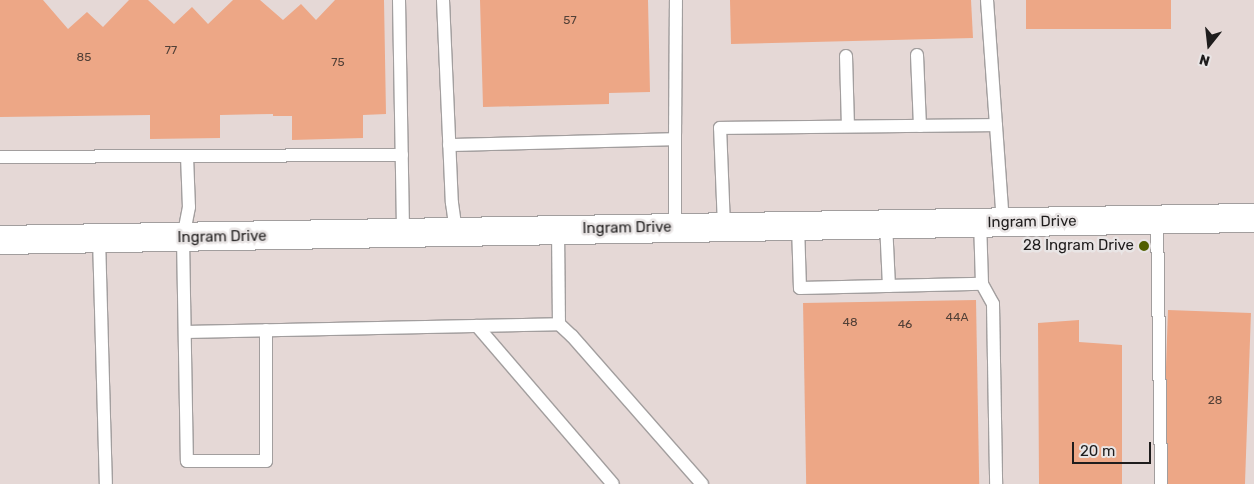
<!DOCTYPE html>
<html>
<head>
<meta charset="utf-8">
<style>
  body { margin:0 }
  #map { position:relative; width:1254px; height:484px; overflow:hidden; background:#e9e5e5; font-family:Rubik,sans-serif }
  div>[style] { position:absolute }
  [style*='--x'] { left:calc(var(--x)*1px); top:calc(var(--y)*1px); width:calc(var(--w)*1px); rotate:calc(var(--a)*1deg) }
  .built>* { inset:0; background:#e5d8d6; transform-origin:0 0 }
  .building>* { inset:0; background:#eda786; transform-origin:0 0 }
  .roads { filter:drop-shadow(1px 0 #a29e9e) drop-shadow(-1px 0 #a29e9e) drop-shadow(0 1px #a29e9e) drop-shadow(0 -1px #a29e9e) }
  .lane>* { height:12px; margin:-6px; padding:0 6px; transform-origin:6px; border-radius:6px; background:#fff }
  .secondary>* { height:28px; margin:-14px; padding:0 14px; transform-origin:14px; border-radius:14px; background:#fff }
  .dots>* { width:14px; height:14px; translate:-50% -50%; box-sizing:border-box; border:2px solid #e9e5e5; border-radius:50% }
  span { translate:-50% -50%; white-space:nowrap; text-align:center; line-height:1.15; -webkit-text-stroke:5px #e9e5e5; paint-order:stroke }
  .number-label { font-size:12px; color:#524037 }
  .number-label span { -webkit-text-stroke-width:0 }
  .street-label { font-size:15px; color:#1f1d1d }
  .poi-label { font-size:15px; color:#1f1d1d }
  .right { translate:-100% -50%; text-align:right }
  .north { position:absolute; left:1184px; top:20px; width:50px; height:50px; -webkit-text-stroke:4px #e9e5e5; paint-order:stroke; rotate:196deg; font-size:14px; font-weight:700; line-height:20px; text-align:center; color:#1f1d1d }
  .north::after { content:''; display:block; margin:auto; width:18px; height:22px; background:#1f1d1d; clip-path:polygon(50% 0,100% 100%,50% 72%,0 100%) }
  .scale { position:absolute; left:1072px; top:442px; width:79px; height:22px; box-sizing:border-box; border:2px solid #1f1d1d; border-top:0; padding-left:6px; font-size:15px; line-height:18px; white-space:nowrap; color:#1f1d1d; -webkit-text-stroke:4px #e9e5e5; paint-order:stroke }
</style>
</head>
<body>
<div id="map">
  <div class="built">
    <div style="left:0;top:0;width:1254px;height:484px"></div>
  </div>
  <div class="building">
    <div style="clip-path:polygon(0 0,43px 0,68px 29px,87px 12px,103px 27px,129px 0,148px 0,174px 24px,192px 7px,208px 24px,233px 0,260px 0,283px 20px,301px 4px,316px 20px,335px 0,384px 0,386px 114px,363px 115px,363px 138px,292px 140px,292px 116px,273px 116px,273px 114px,220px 115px,220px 138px,150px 139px,150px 115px,0 117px)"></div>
    <div style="clip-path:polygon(480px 0,648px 0,650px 92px,609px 93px,609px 104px,483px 107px)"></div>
    <div style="clip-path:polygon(730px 0,971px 0,973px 38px,731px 44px)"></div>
    <div style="left:1026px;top:0;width:145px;height:29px"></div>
    <div style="left:976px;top:300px;width:184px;height:173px;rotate:89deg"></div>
    <div style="left:1168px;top:310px;width:83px;height:174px;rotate:2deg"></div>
    <div style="clip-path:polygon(1079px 320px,1079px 342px,1122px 345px,1122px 484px,1039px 484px,1038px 323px)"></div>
  </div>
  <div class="roads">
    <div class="lane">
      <div style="--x:399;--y:0;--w:232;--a:89"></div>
      <div style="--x:443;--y:0;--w:203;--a:87.5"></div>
      <div style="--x:452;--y:203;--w:28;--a:82"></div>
      <div style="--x:987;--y:0;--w:223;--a:85.9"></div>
      <div style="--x:917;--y:55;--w:71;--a:87.6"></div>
      <div style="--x:846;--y:56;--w:70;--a:88.4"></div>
      <div style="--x:675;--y:139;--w:139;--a:-89.6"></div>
      <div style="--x:449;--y:145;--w:226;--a:-1.5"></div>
      <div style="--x:675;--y:139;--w:88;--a:90"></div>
      <div style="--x:187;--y:156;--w:51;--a:87.8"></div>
      <div style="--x:189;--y:207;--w:32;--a:101"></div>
      <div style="--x:183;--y:238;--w:223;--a:89"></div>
      <div style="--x:187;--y:461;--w:79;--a:0"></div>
      <div style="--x:266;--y:461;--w:131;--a:-90"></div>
      <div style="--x:0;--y:157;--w:402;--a:-0.3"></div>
      <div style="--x:1157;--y:220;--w:264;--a:89.1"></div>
      <div style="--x:886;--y:223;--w:63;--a:87.3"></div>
      <div style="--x:798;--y:225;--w:63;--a:88.2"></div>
      <div style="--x:800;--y:288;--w:182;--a:-1.3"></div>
      <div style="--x:982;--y:284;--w:62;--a:-91.8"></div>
      <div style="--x:724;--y:226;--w:98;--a:-92.3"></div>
      <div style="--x:720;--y:128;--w:276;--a:-0.6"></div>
      <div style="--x:558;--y:230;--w:94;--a:89.4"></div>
      <div style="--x:99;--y:238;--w:246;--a:88.4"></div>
      <div style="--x:982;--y:284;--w:23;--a:61"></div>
      <div style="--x:993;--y:304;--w:180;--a:89"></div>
      <div style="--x:477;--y:326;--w:208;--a:49.3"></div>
      <div style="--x:185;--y:332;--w:374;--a:-1.2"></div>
      <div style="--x:559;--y:324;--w:18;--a:43"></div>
      <div style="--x:572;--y:336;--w:197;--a:48.7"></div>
    </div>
    <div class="secondary">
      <div style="--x:0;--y:240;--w:1254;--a:-1.01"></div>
    </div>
  </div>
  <div class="dots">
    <div style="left:1144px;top:246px;background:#525f00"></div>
  </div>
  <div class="number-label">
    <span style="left:570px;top:21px">57</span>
    <span style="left:171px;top:51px">77</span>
    <span style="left:84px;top:58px">85</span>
    <span style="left:338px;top:63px">75</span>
    <span style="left:957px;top:318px">44A</span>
    <span style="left:850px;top:323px">48</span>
    <span style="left:905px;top:325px">46</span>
    <span style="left:1215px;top:401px">28</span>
  </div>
  <div class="street-label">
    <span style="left:1032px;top:222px;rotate:-1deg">Ingram Drive</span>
    <span style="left:627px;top:228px;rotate:-1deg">Ingram Drive</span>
    <span style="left:222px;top:237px;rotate:-1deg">Ingram Drive</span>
  </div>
  <div class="poi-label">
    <span class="right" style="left:1134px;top:246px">28 Ingram Drive</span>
  </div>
  <div class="north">N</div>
  <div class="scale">20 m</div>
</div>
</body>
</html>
